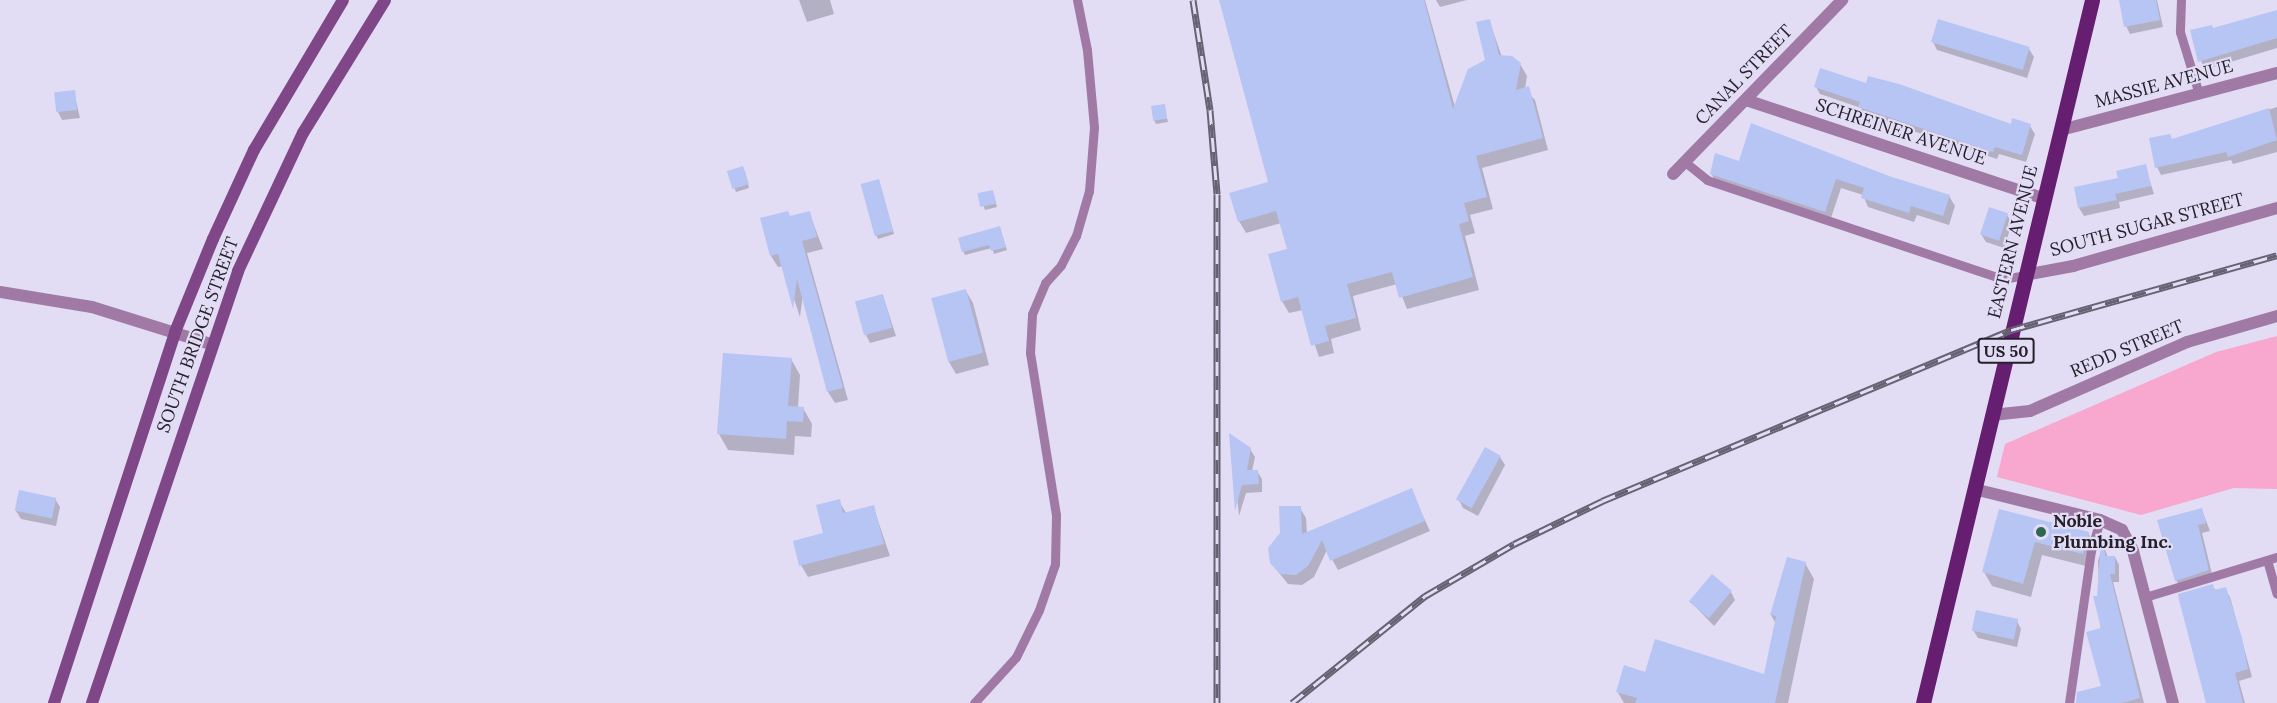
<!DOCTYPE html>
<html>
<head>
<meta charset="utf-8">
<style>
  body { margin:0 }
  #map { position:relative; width:2277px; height:703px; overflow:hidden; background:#e2dcf5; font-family:Lora,serif }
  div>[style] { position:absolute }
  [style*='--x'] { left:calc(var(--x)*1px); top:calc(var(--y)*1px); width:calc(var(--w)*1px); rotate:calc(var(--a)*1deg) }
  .green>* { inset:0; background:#f8a7ce }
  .shadow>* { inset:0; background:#0003 }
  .building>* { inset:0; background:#b6c5f3; transform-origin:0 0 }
  .lane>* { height:9px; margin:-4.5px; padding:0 4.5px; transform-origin:4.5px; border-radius:4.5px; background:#a07aa5 }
  .street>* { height:12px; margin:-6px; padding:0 6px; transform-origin:6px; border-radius:6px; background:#a07aa5 }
  .secondary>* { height:12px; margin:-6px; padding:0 6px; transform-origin:6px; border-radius:6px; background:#7f4787 }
  .primary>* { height:15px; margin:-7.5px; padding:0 7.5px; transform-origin:7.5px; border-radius:7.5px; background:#661e70 }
  .rail>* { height:7px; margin-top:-3.5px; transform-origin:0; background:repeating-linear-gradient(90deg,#e2dcf5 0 14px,#666272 0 28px); box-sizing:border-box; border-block:2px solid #666272 }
  .dots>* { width:16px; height:16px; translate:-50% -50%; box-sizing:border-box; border:3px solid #e2dcf5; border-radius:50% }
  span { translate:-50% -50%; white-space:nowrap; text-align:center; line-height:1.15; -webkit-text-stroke:4.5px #e2dcf5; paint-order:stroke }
  .shield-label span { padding:2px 4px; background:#e2dcf5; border:2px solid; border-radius:4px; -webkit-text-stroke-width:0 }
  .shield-label { font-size:16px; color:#24212b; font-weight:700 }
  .street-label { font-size:18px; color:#24212b }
  .poi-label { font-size:18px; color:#24212b; font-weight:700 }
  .left { translate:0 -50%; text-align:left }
</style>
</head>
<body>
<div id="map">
  <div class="green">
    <div style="clip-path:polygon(2277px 336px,2277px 489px,2234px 488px,2141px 515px,1997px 477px,2005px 444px,2216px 352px)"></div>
  </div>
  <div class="shadow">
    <div style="clip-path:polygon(799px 0,830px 0,834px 14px,807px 22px)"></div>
    <div style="clip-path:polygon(1221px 0,1425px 0,1455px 107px,1487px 61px,1489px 20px,1502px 57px,1520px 64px,1527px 76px,1525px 89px,1535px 100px,1548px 150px,1482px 168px,1493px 209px,1470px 215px,1475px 233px,1465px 236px,1479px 290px,1407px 309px,1397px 284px,1353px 296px,1361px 330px,1331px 339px,1334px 353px,1319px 357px,1303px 310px,1289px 313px,1282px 301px,1289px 250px,1281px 223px,1246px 233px,1239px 221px,1270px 183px)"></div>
    <div style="clip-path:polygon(1436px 0,1467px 0,1440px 7px)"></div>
    <div style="clip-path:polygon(2126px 0,2157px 0,2163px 27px,2130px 34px,2126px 26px)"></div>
    <div style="clip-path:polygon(2277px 11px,2277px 48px,2204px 70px,2192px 31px,2213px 29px)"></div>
    <div style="clip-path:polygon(1933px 42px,2029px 49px,2034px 57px,2027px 78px,1937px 50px)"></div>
    <div style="clip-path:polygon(1867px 85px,2012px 126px,2030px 126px,2035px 134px,2026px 162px,1999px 154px,1997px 159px,1865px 115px,1861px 108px,1820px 94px,1816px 87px)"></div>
    <div style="clip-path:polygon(74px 92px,80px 118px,62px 120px,58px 112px)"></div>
    <div style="clip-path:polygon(1164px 106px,1168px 122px,1156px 124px,1154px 120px)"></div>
    <div style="clip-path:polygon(2277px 107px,2277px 152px,2233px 164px,2231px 160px,2161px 175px,2157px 167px,2173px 140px)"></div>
    <div style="clip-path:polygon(1740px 162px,1889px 177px,1949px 196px,1955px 206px,1949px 225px,1917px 215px,1914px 222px,1868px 207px,1863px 195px,1841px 188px,1830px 221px,1716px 182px,1711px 173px)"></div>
    <div style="clip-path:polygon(2145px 166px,2154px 194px,2119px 202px,2120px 208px,2084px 216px,2079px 208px)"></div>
    <div style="clip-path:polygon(745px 171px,749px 188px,736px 192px,729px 172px)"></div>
    <div style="clip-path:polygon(880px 184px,894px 234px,878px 239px,876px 235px)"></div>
    <div style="clip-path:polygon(980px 195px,994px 195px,997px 207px,985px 210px)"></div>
    <div style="clip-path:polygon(809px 212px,823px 249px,807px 253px,848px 400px,835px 403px,828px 392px,803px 294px,800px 317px,783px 266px,778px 267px,771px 256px,791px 217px)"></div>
    <div style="clip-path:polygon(2007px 215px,2012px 223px,2004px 248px,1986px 242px,1981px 234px)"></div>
    <div style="clip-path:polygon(1001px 232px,1007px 250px,994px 254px,992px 248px,965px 255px,963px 251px)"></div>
    <div style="clip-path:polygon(966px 291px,973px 303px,989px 365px,956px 374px,949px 362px)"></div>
    <div style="clip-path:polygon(883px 296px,896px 336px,870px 343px,866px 335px)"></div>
    <div style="clip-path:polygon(791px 359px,800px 375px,798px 408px,803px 408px,812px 424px,811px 437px,795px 436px,794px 455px,728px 450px,719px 434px)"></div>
    <div style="clip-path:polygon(1231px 436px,1250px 449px,1255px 457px,1252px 471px,1257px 471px,1262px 479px,1262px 492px,1246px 493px,1239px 516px)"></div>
    <div style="clip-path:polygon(1500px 457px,1505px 465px,1478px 516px,1463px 508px,1459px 500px)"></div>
    <div style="clip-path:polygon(1411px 490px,1430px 531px,1338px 570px,1327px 550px,1314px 577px,1302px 585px,1288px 584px,1271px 563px,1281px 533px,1300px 508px,1306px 518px,1307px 533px)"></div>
    <div style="clip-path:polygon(55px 499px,60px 507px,56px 526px,21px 519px,16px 511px)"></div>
    <div style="clip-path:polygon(839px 501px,846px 513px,873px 506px,890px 556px,808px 577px,801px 565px,825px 534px)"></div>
    <div style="clip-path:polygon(2202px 510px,2210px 531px,2202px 533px,2213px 578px,2181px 588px,2176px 580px)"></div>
    <div style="clip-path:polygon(2000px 511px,2088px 533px,2095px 547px,2090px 567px,2042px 555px,2031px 597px,1992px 586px,1984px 572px)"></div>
    <div style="clip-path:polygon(2103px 545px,2108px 557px,2115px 557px,2119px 565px,2119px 582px,2113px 582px,2144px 703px,2086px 703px,2103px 688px,2098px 561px)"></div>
    <div style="clip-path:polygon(1805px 563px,1814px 579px,1788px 703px,1624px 703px,1617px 691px,1646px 674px,1765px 676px,1776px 624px,1771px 615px)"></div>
    <div style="clip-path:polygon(2212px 585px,2216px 591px,2225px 589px,2230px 597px,2252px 677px,2239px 681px,2245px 703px,2210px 703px)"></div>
    <div style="clip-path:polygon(1731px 592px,1735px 600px,1714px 626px,1691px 602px)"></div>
    <div style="clip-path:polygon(2017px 621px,2021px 629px,2017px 647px,1978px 638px,1973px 630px)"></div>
  </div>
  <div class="building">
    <div style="clip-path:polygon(1219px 0,1424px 0,1453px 109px,1468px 69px,1485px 60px,1476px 22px,1490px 19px,1499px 55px,1512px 56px,1521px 63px,1516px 90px,1529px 86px,1543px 138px,1476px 156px,1487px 197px,1464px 203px,1469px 221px,1459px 224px,1473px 277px,1399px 298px,1392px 272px,1347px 284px,1356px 318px,1325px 326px,1329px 341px,1311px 346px,1298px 297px,1281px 302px,1268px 254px,1287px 249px,1276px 211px,1238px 222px,1229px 193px,1268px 182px)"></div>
    <div style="clip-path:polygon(2119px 0,2156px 0,2160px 20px,2124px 27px)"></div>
    <div style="clip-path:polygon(2277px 10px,2277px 38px,2198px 62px,2190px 30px,2212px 25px,2213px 28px)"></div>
    <div style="left:1938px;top:19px;width:96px;height:24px;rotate:17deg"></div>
    <div style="clip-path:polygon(1820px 68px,1866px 83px,1868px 76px,1899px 84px,2011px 124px,2012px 118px,2031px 124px,2022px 155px,1995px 147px,1993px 152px,1858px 107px,1860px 102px,1814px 87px)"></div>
    <div style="left:75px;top:90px;width:20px;height:21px;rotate:84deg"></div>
    <div style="left:1165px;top:104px;width:15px;height:14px;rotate:82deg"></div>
    <div style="clip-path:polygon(2269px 108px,2277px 140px,2228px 157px,2226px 152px,2155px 168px,2149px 138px,2170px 134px,2172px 139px)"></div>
    <div style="clip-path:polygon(1751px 123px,1889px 176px,1950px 195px,1943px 216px,1911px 206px,1909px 213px,1861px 198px,1864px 188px,1836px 179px,1825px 212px,1710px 174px,1715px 153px,1739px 161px)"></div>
    <div style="clip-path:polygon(2146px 164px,2151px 186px,2115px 194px,2117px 200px,2078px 208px,2074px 187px,2118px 178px,2116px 171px)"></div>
    <div style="left:743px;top:166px;width:19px;height:17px;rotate:72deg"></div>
    <div style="left:879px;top:179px;width:54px;height:19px;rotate:75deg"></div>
    <div style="left:993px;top:190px;width:14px;height:16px;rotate:78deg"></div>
    <div style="left:1989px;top:207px;width:20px;height:29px;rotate:18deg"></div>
    <div style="clip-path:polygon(788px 211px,790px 216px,810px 211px,817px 237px,802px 241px,843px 388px,827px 392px,797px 279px,793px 309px,778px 254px,770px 256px,760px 218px)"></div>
    <div style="clip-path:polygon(1000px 226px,1006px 247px,991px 251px,989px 245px,962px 252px,958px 238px)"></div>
    <div style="left:966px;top:289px;width:66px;height:36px;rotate:75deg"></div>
    <div style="left:883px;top:294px;width:35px;height:29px;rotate:75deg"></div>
    <div style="clip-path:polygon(723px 353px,792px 358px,788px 406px,804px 407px,803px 422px,787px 421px,786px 439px,717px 434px)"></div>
    <div style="clip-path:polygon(1229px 433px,1251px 448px,1247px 470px,1258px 470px,1259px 484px,1242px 485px,1235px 511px)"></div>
    <div style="left:1485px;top:447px;width:18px;height:60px;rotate:29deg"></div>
    <div style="clip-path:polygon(1412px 488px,1425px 521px,1330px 561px,1322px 540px,1308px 566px,1296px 575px,1280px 574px,1270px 563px,1268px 548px,1280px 533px,1279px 506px,1301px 506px,1302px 534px)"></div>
    <div style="left:19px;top:490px;width:38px;height:21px;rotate:12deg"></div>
    <div style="clip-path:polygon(840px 499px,843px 513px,874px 505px,884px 544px,799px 566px,793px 541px,823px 533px,816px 505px)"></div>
    <div style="clip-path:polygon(2202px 508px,2206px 523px,2198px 525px,2209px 570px,2175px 581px,2157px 520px)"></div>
    <div style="clip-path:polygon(1999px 509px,2089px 532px,2083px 554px,2035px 542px,2023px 584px,1982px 572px)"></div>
    <div style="clip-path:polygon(2101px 541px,2106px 556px,2115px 556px,2115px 574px,2110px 574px,2140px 698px,2122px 703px,2076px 703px,2077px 692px,2101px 686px,2086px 632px,2101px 628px,2093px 596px,2097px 596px)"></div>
    <div style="clip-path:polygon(1787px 557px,1806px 562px,1775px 703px,1635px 703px,1637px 698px,1616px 692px,1624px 665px,1645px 672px,1655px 639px,1764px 674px,1776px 616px,1770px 615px)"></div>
    <div style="left:1712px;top:574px;width:26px;height:36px;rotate:40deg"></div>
    <div style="clip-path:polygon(2213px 584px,2214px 590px,2226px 587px,2242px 638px,2248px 669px,2235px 673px,2243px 703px,2206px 703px,2179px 600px,2178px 594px)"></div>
    <div style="left:1976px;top:610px;width:43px;height:21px;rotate:12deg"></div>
  </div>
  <div class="lane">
    <div style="--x:2181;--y:0;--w:32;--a:92"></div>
    <div style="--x:2180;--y:32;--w:65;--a:73"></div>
    <div style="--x:1685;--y:162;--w:28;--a:39"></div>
    <div style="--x:1707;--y:180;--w:312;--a:18.5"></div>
    <div style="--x:2003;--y:279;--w:22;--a:-10"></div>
    <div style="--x:2267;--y:560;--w:35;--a:74"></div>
    <div style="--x:2145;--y:597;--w:138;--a:-16.9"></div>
    <div style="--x:974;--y:703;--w:62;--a:-47.6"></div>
    <div style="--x:1016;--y:657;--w:52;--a:-63.9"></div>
    <div style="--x:1039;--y:610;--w:49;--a:-70.8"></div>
    <div style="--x:1055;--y:564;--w:49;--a:-88.8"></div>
    <div style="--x:1056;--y:515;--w:164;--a:-99.1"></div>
    <div style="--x:1030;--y:353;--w:39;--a:-87"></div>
    <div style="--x:1032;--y:314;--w:34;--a:-67"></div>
    <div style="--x:1045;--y:283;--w:24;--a:-48"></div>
    <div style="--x:1061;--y:265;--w:33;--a:-63"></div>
    <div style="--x:1076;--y:236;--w:47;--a:-73.9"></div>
    <div style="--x:1089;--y:191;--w:64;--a:-85.5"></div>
    <div style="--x:1094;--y:127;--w:77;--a:-95.2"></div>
    <div style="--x:1087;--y:50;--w:51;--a:-101.3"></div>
    <div style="--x:2069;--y:703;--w:154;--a:-81.8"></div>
    <div style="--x:2091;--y:551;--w:32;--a:-74"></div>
  </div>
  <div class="street">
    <div style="--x:1746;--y:100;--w:313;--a:18.3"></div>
    <div style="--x:2061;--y:130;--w:223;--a:-14.8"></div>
    <div style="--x:1673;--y:174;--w:243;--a:-45.8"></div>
    <div style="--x:2025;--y:275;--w:49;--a:-10.6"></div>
    <div style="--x:2073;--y:266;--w:212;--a:-15.9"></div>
    <div style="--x:0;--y:292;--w:93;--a:9.3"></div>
    <div style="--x:92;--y:307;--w:125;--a:17.3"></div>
    <div style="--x:1992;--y:415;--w:38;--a:-6"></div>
    <div style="--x:2030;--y:411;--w:171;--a:-23.7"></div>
    <div style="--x:2187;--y:342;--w:94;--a:-16.1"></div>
    <div style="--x:1974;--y:489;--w:130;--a:13.8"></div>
    <div style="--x:2100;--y:520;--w:24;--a:24"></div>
    <div style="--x:2122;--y:530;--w:24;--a:62"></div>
    <div style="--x:2133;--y:551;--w:157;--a:75.3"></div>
  </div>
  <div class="secondary">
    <div style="--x:54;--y:703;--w:390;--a:-71.9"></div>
    <div style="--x:175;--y:332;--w:100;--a:-67.8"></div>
    <div style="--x:213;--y:239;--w:98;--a:-65.3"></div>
    <div style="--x:254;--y:150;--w:174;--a:-59.3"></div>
    <div style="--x:92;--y:703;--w:456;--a:-71.3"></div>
    <div style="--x:238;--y:271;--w:153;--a:-64.8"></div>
    <div style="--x:303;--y:133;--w:156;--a:-58.3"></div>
  </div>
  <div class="primary">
    <div style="--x:1923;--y:703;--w:723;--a:-76.48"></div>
  </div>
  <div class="rail">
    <div style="--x:1193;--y:0;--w:111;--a:81.2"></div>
    <div style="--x:1210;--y:110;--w:84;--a:85.2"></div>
    <div style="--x:1217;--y:194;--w:509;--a:90"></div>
    <div style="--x:1292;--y:703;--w:171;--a:-38.8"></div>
    <div style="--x:1425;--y:596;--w:103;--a:-30.3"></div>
    <div style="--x:1514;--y:544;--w:98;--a:-26"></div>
    <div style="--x:1602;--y:501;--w:443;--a:-22.7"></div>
    <div style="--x:2011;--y:330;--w:276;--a:-15.7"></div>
  </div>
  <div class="dots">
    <div style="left:2041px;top:532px;background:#2e6852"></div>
  </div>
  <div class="shield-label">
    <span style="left:2006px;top:351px">US 50</span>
  </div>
  <div class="street-label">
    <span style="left:1744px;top:75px;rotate:-46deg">CANAL STREET</span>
    <span style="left:2164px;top:84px;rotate:-15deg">MASSIE AVENUE</span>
    <span style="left:1901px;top:132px;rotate:18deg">SCHREINER AVENUE</span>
    <span style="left:2147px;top:225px;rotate:-15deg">SOUTH SUGAR STREET</span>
    <span style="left:2013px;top:242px;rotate:-76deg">EASTERN AVENUE</span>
    <span style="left:198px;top:335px;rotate:-70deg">SOUTH BRIDGE STREET</span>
    <span style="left:2127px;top:349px;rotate:-23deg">REDD STREET</span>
  </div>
  <div class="poi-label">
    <span class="left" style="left:2053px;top:532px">Noble<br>Plumbing Inc.</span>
  </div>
</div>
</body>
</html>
